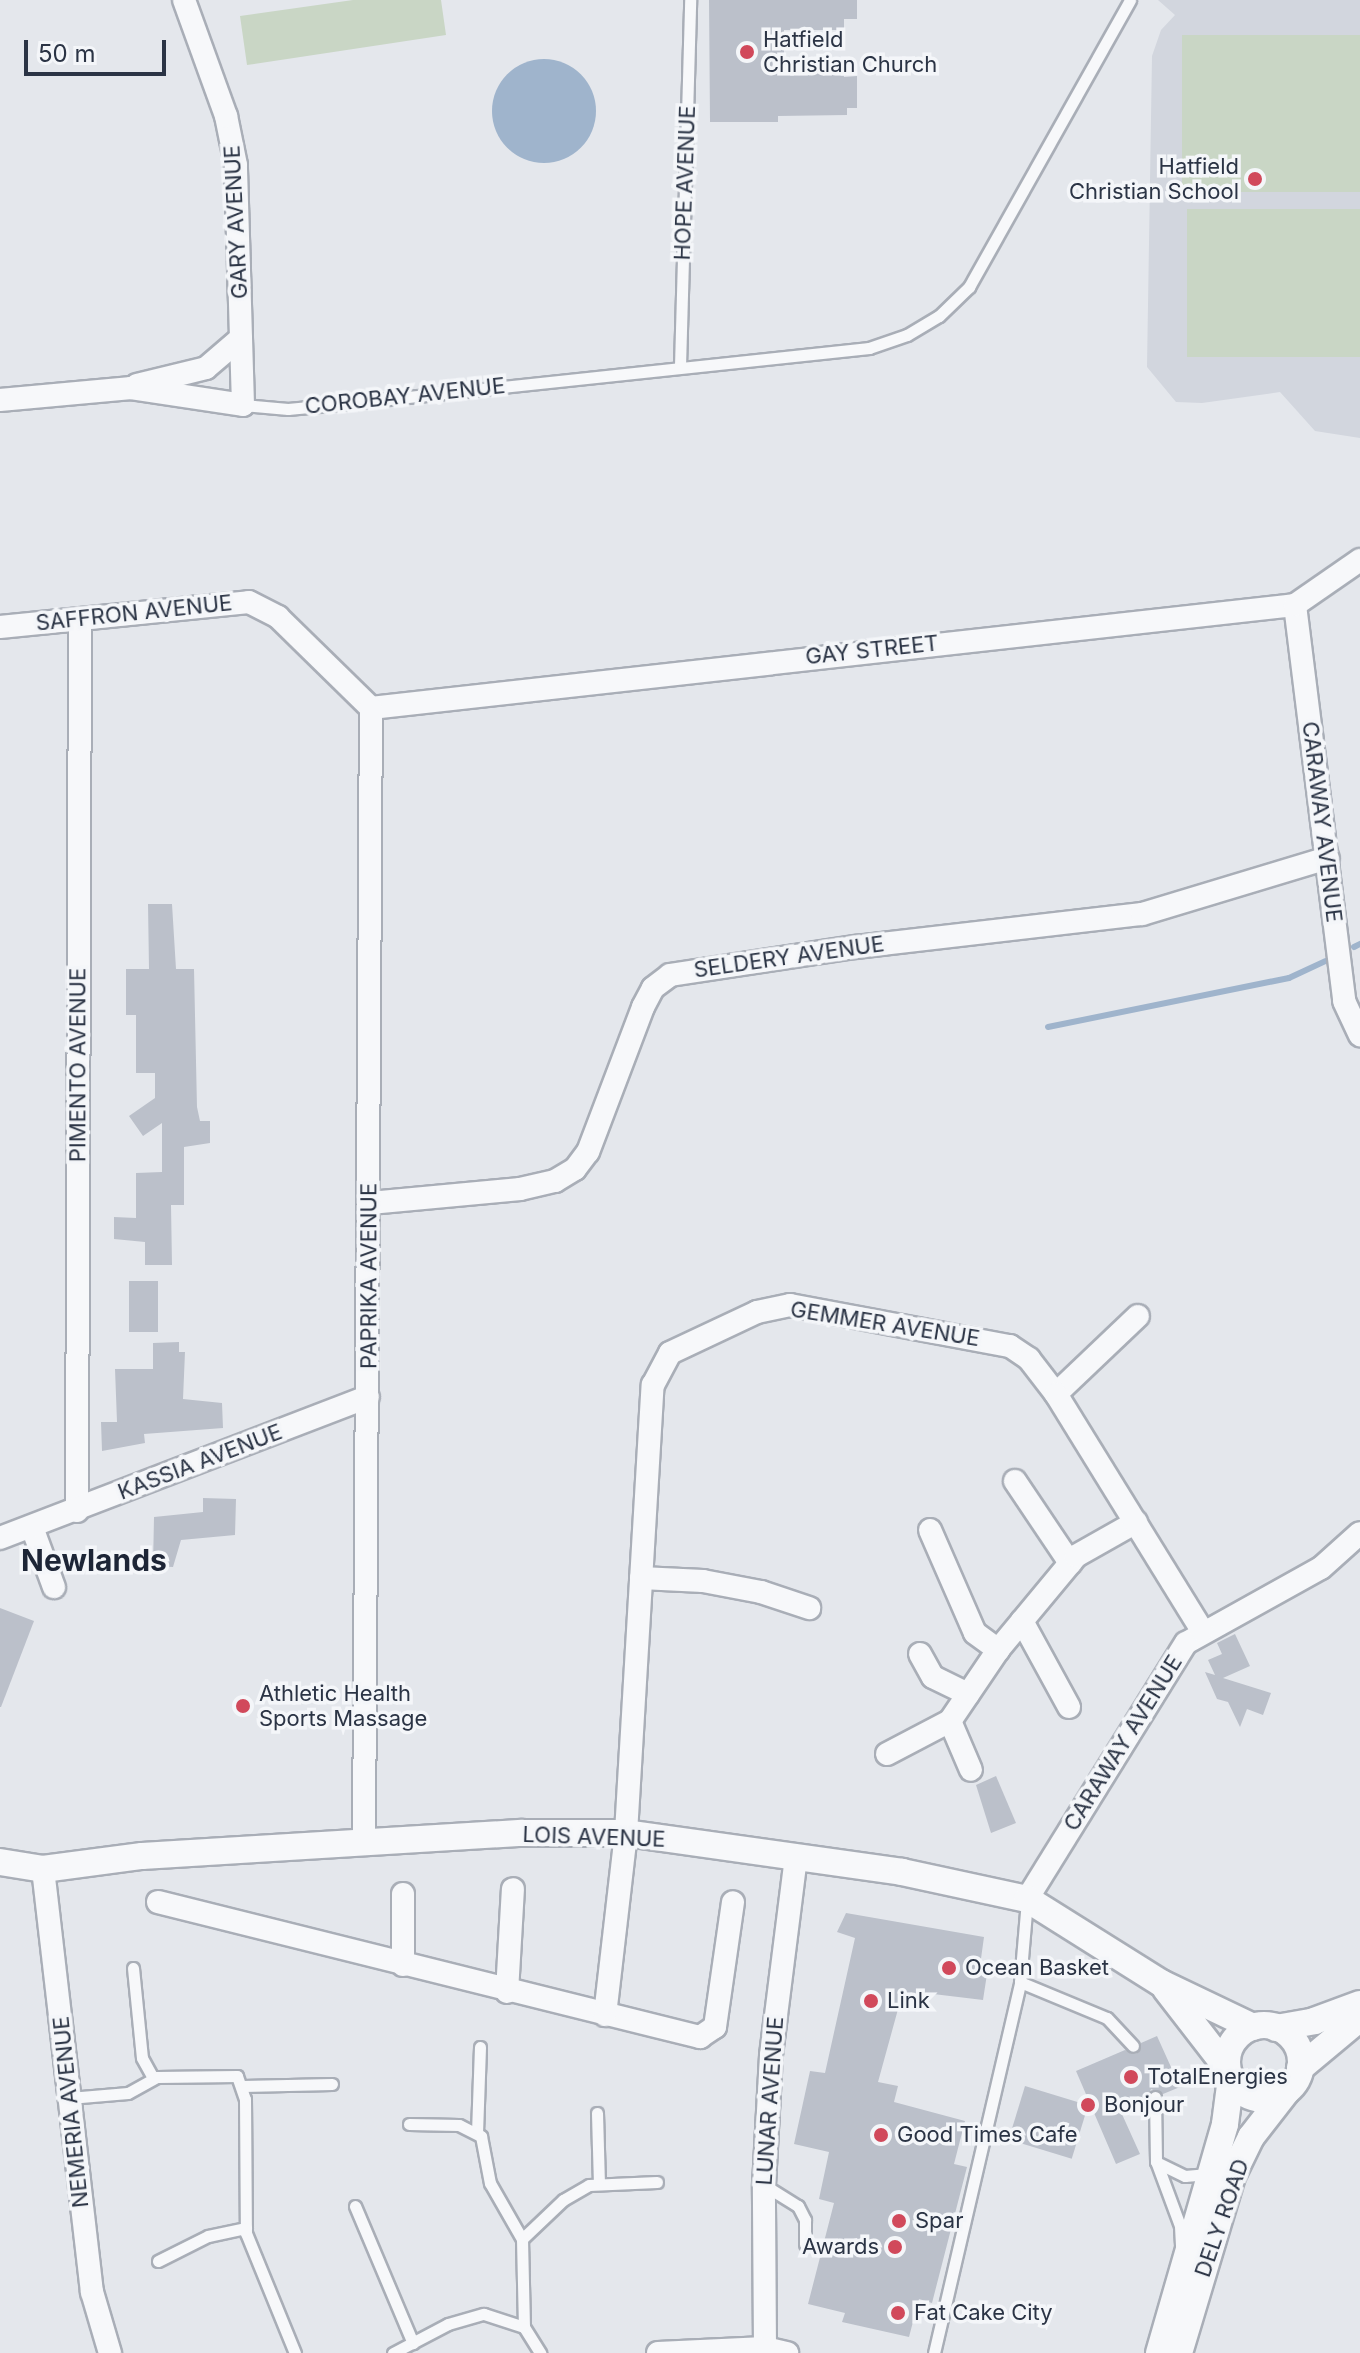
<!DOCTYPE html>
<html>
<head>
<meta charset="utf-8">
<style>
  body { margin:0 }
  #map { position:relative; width:1360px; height:2353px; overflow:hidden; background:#e4e7ec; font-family:Inter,sans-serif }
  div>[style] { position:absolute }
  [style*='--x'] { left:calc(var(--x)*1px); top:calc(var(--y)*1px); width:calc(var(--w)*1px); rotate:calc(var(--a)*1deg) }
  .built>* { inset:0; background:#d2d6de }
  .green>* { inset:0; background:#c9d6c5; transform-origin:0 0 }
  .water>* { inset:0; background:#9fb4cc }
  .round { border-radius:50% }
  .stream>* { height:6px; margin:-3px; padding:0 3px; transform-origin:3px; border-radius:3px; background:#9fb4cc }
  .building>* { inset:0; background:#bbc0ca; transform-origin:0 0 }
  .roads { filter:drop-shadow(2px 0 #a9aeb7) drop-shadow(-2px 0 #a9aeb7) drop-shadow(0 2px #a9aeb7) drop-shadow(0 -2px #a9aeb7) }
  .service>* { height:11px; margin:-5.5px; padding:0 5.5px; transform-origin:5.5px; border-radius:5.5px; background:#f7f8fa }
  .minor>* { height:22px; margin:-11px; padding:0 11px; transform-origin:11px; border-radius:11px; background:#f7f8fa }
  .tertiary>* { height:26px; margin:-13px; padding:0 13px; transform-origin:13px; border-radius:13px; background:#f7f8fa }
  .tertiary>.ring { margin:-13px; padding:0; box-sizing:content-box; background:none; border:26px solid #f7f8fa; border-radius:50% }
  .dots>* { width:22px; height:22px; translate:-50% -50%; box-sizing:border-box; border:4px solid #f4f6f9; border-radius:50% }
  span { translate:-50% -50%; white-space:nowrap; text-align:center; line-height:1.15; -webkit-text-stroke:7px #f4f6f9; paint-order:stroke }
  .poi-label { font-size:22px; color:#2b3445 }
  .left { translate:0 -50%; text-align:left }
  .right { translate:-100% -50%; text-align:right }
  .street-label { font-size:22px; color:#2b3445 }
  .district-label { font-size:30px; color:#1d2536; font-weight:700 }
  .scale { position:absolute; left:24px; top:40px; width:142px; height:36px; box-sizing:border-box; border:4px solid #2b3445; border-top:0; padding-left:10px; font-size:24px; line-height:28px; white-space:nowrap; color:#2b3445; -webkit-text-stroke:6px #f4f6f9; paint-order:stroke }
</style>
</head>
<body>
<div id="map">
  <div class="built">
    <div style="clip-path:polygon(1158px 0,1360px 0,1360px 438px,1315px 431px,1280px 392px,1202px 403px,1176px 402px,1147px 367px,1152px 56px,1161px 30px,1175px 15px)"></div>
  </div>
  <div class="green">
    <div style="clip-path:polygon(353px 0,441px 0,446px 35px,247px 65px,240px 16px)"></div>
    <div style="left:1360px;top:35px;width:157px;height:178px;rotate:90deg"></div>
    <div style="left:1360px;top:209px;width:148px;height:173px;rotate:90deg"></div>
  </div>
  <div class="water">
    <div class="round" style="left:492px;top:59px;width:104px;height:104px"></div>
  </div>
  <div class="stream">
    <div style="--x:1354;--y:947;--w:7;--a:-27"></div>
    <div style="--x:1048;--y:1027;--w:246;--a:-11.5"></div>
    <div style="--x:1289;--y:978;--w:40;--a:-25"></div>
  </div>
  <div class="building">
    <div style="clip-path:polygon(709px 0,857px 0,857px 19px,844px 19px,844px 30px,784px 30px,784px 68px,843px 68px,844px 77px,857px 76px,857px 108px,847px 108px,847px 115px,778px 116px,778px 122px,710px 122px)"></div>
    <div style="clip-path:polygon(148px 904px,172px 904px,176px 969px,194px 969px,197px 1107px,200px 1121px,210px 1121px,210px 1143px,184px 1147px,184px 1205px,171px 1205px,172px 1265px,145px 1265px,145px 1242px,114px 1239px,114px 1217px,136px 1218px,136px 1173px,162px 1172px,162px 1123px,143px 1136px,129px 1116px,155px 1098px,155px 1073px,136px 1073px,136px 1015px,126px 1015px,126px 969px,149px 969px)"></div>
    <div style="left:129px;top:1281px;width:29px;height:51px"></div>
    <div style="clip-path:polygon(179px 1342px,179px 1352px,185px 1352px,183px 1399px,222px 1403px,223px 1428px,144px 1434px,145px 1443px,102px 1451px,101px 1422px,117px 1422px,115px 1369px,153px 1369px,153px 1343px)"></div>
    <div style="clip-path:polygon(203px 1498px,236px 1499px,235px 1535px,181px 1540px,173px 1567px,153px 1566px,154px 1517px,203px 1512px)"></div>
    <div style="clip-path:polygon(0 1608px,34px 1621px,1px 1707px,0 1707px)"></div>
    <div style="clip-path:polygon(1235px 1634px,1250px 1666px,1223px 1678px,1271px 1693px,1263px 1715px,1247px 1709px,1240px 1727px,1228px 1702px,1217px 1699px,1205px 1672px,1215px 1675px,1208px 1660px,1222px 1654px,1217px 1643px)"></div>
    <div style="clip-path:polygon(996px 1776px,1016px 1823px,991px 1833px,976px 1785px)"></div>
    <div style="clip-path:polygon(846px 1913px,984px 1937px,979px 1973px,987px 1974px,983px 2000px,925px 1993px,900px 2002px,878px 2082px,898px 2086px,894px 2102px,965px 2121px,954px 2164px,967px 2167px,932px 2303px,919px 2299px,909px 2337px,842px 2322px,845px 2313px,808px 2304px,834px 2203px,819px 2199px,829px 2152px,794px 2144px,810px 2071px,825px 2073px,855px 1938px,837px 1932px)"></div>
    <div style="clip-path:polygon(1157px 2036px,1180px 2087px,1163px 2094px,1151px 2089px,1147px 2101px,1121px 2112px,1140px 2154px,1116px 2164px,1076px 2071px,1125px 2050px,1136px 2054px,1141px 2043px)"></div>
    <div style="left:1025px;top:2086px;width:66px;height:56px;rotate:17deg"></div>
  </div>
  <div class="roads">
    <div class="service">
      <div style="--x:680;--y:366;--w:366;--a:-88.4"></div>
      <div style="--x:243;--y:405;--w:45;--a:5.1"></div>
      <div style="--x:288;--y:409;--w:73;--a:-5.5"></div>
      <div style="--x:361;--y:402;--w:511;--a:-6.07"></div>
      <div style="--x:869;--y:348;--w:40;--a:-18.9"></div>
      <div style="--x:907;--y:335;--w:37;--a:-31"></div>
      <div style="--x:939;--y:316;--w:42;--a:-44"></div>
      <div style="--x:969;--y:287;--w:329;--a:-60.7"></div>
      <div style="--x:133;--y:1968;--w:90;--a:84.3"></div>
      <div style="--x:142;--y:2058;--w:23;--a:61"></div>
      <div style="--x:1020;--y:1982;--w:94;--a:22.5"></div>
      <div style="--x:1107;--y:2018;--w:38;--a:47"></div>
      <div style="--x:243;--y:2086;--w:89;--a:-1.3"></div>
      <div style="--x:1155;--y:2097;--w:64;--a:89.1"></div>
      <div style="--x:1156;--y:2161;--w:69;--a:69.7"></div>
      <div style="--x:1180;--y:2226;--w:22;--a:87"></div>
      <div style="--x:69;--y:2098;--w:59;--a:-4.8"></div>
      <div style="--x:128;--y:2093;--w:33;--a:-29"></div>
      <div style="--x:157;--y:2077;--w:80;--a:-0.7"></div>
      <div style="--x:237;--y:2076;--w:24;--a:71"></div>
      <div style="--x:245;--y:2099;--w:134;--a:89.6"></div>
      <div style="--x:246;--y:2233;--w:130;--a:67.8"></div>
      <div style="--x:597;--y:2113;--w:70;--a:88.4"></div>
      <div style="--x:409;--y:2124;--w:50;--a:1.1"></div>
      <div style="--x:459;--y:2125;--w:25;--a:27"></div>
      <div style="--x:481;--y:2136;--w:48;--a:79.2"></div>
      <div style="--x:490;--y:2183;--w:64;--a:60.3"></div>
      <div style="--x:522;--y:2239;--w:88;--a:88.7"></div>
      <div style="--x:477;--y:2133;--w:86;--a:-88"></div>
      <div style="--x:1156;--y:2162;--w:32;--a:26"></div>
      <div style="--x:1185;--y:2176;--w:23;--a:-5"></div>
      <div style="--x:764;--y:2185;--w:40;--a:32"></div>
      <div style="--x:798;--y:2206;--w:16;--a:63"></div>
      <div style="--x:805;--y:2220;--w:24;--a:90"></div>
      <div style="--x:355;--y:2206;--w:149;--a:67.1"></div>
      <div style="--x:522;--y:2239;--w:57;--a:-43.6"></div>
      <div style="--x:563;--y:2200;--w:30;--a:-30"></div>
      <div style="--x:589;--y:2185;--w:68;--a:-2.5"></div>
      <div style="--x:158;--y:2261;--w:56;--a:-26.6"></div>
      <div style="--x:208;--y:2236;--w:39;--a:-12"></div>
      <div style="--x:393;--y:2353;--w:62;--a:-27.8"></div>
      <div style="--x:448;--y:2324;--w:37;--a:-16"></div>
      <div style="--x:484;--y:2314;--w:42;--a:18"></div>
      <div style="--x:524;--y:2327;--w:31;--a:58"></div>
      <div style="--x:934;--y:2353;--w:381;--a:-76.9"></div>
      <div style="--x:1020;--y:1982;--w:82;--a:-85.1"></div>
    </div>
    <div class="minor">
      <div style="--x:137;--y:385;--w:71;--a:-13.8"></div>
      <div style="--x:206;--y:368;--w:46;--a:-40.6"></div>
      <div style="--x:0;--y:400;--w:132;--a:-5.2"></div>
      <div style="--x:131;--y:388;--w:113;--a:8.6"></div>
      <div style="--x:243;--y:405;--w:240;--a:-91.7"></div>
      <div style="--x:236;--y:165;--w:50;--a:-101.5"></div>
      <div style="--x:226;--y:116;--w:123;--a:-109.9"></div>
      <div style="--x:1295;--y:605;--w:399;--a:82.9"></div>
      <div style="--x:1344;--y:1001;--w:38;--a:65"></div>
      <div style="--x:0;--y:627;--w:250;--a:-5.7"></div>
      <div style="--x:249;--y:602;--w:33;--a:27"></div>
      <div style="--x:278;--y:617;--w:130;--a:44.4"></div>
      <div style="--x:371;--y:708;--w:930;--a:-6.36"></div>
      <div style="--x:1295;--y:605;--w:79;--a:-34.7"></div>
      <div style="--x:370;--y:1203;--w:151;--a:-5.3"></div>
      <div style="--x:520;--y:1189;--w:36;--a:-13"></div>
      <div style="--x:555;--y:1181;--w:23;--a:-31"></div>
      <div style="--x:575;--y:1169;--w:21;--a:-53"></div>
      <div style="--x:588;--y:1152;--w:155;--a:-69.2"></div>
      <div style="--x:643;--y:1007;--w:21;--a:-62"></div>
      <div style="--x:653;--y:988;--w:21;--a:-37"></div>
      <div style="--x:670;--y:975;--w:188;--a:-8.6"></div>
      <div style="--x:856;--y:947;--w:288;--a:-6.6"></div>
      <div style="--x:1142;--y:914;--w:194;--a:-16.8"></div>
      <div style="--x:1056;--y:1394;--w:113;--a:-43.6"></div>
      <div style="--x:1015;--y:1481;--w:99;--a:56.1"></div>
      <div style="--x:77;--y:1511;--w:892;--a:-89.81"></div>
      <div style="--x:32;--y:1527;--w:64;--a:69.9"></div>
      <div style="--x:930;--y:1530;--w:112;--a:66.4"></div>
      <div style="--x:975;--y:1633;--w:29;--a:36"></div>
      <div style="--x:0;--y:1538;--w:394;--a:-21"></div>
      <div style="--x:641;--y:1578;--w:62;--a:2.8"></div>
      <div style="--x:703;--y:1581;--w:59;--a:10.7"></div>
      <div style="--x:761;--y:1592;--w:51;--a:18.4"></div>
      <div style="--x:1022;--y:1621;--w:98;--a:61.3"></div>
      <div style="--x:920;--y:1654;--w:26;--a:61"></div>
      <div style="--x:933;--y:1677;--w:39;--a:26"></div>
      <div style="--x:950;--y:1721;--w:53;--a:66.8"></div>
      <div style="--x:887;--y:1754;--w:71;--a:-27.6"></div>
      <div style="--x:950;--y:1721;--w:86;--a:-55.9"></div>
      <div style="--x:998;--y:1650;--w:122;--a:-50.3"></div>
      <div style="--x:1076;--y:1556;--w:69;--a:-29.5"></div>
      <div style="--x:364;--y:1844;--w:1136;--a:-89.65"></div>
      <div style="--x:43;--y:1869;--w:426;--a:83.4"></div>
      <div style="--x:92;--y:2292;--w:64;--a:73.6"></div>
      <div style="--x:1027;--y:1899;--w:301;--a:-58.2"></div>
      <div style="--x:1186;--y:1643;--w:154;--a:-29.1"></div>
      <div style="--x:1321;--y:1568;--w:52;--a:-41.9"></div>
      <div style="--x:158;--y:1902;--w:559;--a:13.99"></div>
      <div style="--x:700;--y:2037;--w:18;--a:-34"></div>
      <div style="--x:715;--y:2027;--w:126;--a:-81.8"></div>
      <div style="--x:403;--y:1965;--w:71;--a:-90"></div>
      <div style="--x:507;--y:1992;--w:103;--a:-86.7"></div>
      <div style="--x:605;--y:2015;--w:183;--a:-83.4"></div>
      <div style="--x:626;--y:1833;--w:449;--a:-86.6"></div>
      <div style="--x:653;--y:1385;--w:36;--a:-62"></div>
      <div style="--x:670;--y:1353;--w:96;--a:-25.2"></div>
      <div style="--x:757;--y:1312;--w:34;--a:-12"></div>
      <div style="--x:790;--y:1305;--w:224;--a:10.6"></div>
      <div style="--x:1010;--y:1346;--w:23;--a:34"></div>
      <div style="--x:1029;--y:1359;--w:44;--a:52.4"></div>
      <div style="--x:1056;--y:1394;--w:278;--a:58.3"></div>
      <div style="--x:765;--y:2348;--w:163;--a:-90.4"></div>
      <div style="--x:764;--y:2185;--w:130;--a:-86.9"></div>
      <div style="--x:771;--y:2055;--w:201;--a:-82.8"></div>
      <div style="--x:658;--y:2353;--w:107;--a:-2.7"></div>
      <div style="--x:765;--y:2348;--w:23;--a:13"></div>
    </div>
    <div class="tertiary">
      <div style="--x:0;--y:1862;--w:44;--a:9.2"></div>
      <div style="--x:43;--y:1869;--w:100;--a:-7.5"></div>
      <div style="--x:142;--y:1856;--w:381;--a:-3.5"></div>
      <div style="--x:522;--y:1833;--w:104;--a:0"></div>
      <div style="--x:626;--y:1833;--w:279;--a:8"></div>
      <div style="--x:902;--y:1872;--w:128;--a:12.2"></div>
      <div style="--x:1027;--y:1899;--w:158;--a:32.1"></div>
      <div style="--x:1161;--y:1983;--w:102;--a:25.6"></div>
      <div style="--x:1166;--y:1989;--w:100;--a:52.3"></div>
      <div class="ring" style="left:1227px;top:2025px;width:48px;height:48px"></div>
      <div style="--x:1276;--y:2028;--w:39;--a:-10"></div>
      <div style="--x:1314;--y:2021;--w:49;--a:-20.3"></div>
      <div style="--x:1300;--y:2068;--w:78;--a:-39.8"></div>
      <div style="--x:1159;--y:2353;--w:238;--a:-73.9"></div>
      <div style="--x:1225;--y:2124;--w:46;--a:-82.6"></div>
      <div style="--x:1179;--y:2353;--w:185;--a:-73.3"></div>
      <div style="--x:1232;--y:2176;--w:43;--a:-64"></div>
      <div style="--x:1251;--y:2137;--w:57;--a:-52.1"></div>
    </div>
  </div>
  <div class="dots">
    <div style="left:747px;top:52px;background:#d1495b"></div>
    <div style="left:1255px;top:179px;background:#d1495b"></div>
    <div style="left:243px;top:1706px;background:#d1495b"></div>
    <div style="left:949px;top:1968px;background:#d1495b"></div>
    <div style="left:871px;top:2001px;background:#d1495b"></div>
    <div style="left:1131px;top:2077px;background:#d1495b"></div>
    <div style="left:1088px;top:2105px;background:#d1495b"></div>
    <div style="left:881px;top:2135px;background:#d1495b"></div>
    <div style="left:899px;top:2221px;background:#d1495b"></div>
    <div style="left:895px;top:2247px;background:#d1495b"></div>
    <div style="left:898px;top:2313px;background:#d1495b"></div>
  </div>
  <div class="poi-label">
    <span class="left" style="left:763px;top:52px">Hatfield<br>Christian Church</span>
    <span class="right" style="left:1239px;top:179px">Hatfield<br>Christian School</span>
    <span class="left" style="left:259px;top:1706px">Athletic Health<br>Sports Massage</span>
    <span class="left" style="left:965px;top:1968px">Ocean Basket</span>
    <span class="left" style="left:887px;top:2001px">Link</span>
    <span class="left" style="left:1147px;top:2077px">TotalEnergies</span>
    <span class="left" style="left:1104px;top:2105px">Bonjour</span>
    <span class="left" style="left:897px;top:2135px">Good Times Cafe</span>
    <span class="left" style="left:915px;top:2221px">Spar</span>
    <span class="right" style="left:879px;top:2247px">Awards</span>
    <span class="left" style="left:914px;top:2313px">Fat Cake City</span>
  </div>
  <div class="street-label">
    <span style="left:685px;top:183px;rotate:-88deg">HOPE AVENUE</span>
    <span style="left:236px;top:222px;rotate:-93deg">GARY AVENUE</span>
    <span style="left:405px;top:396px;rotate:-6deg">COROBAY AVENUE</span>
    <span style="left:134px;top:613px;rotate:-6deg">SAFFRON AVENUE</span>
    <span style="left:872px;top:650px;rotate:-6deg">GAY STREET</span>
    <span style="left:1322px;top:822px;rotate:83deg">CARAWAY AVENUE</span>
    <span style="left:789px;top:957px;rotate:-8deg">SELDERY AVENUE</span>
    <span style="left:78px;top:1065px;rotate:-90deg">PIMENTO AVENUE</span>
    <span style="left:369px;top:1276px;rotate:-90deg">PAPRIKA AVENUE</span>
    <span style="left:885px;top:1324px;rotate:9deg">GEMMER AVENUE</span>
    <span style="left:200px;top:1462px;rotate:-21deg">KASSIA AVENUE</span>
    <span style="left:1123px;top:1743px;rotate:-58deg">CARAWAY AVENUE</span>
    <span style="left:594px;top:1837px;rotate:2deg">LOIS AVENUE</span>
    <span style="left:770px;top:2101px;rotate:-86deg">LUNAR AVENUE</span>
    <span style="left:71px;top:2112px;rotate:-96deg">NEMERIA AVENUE</span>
    <span style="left:1222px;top:2218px;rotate:-71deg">DELY ROAD</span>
  </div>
  <div class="district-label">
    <span style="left:94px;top:1560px">Newlands</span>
  </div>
  <div class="scale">50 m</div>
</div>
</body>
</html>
